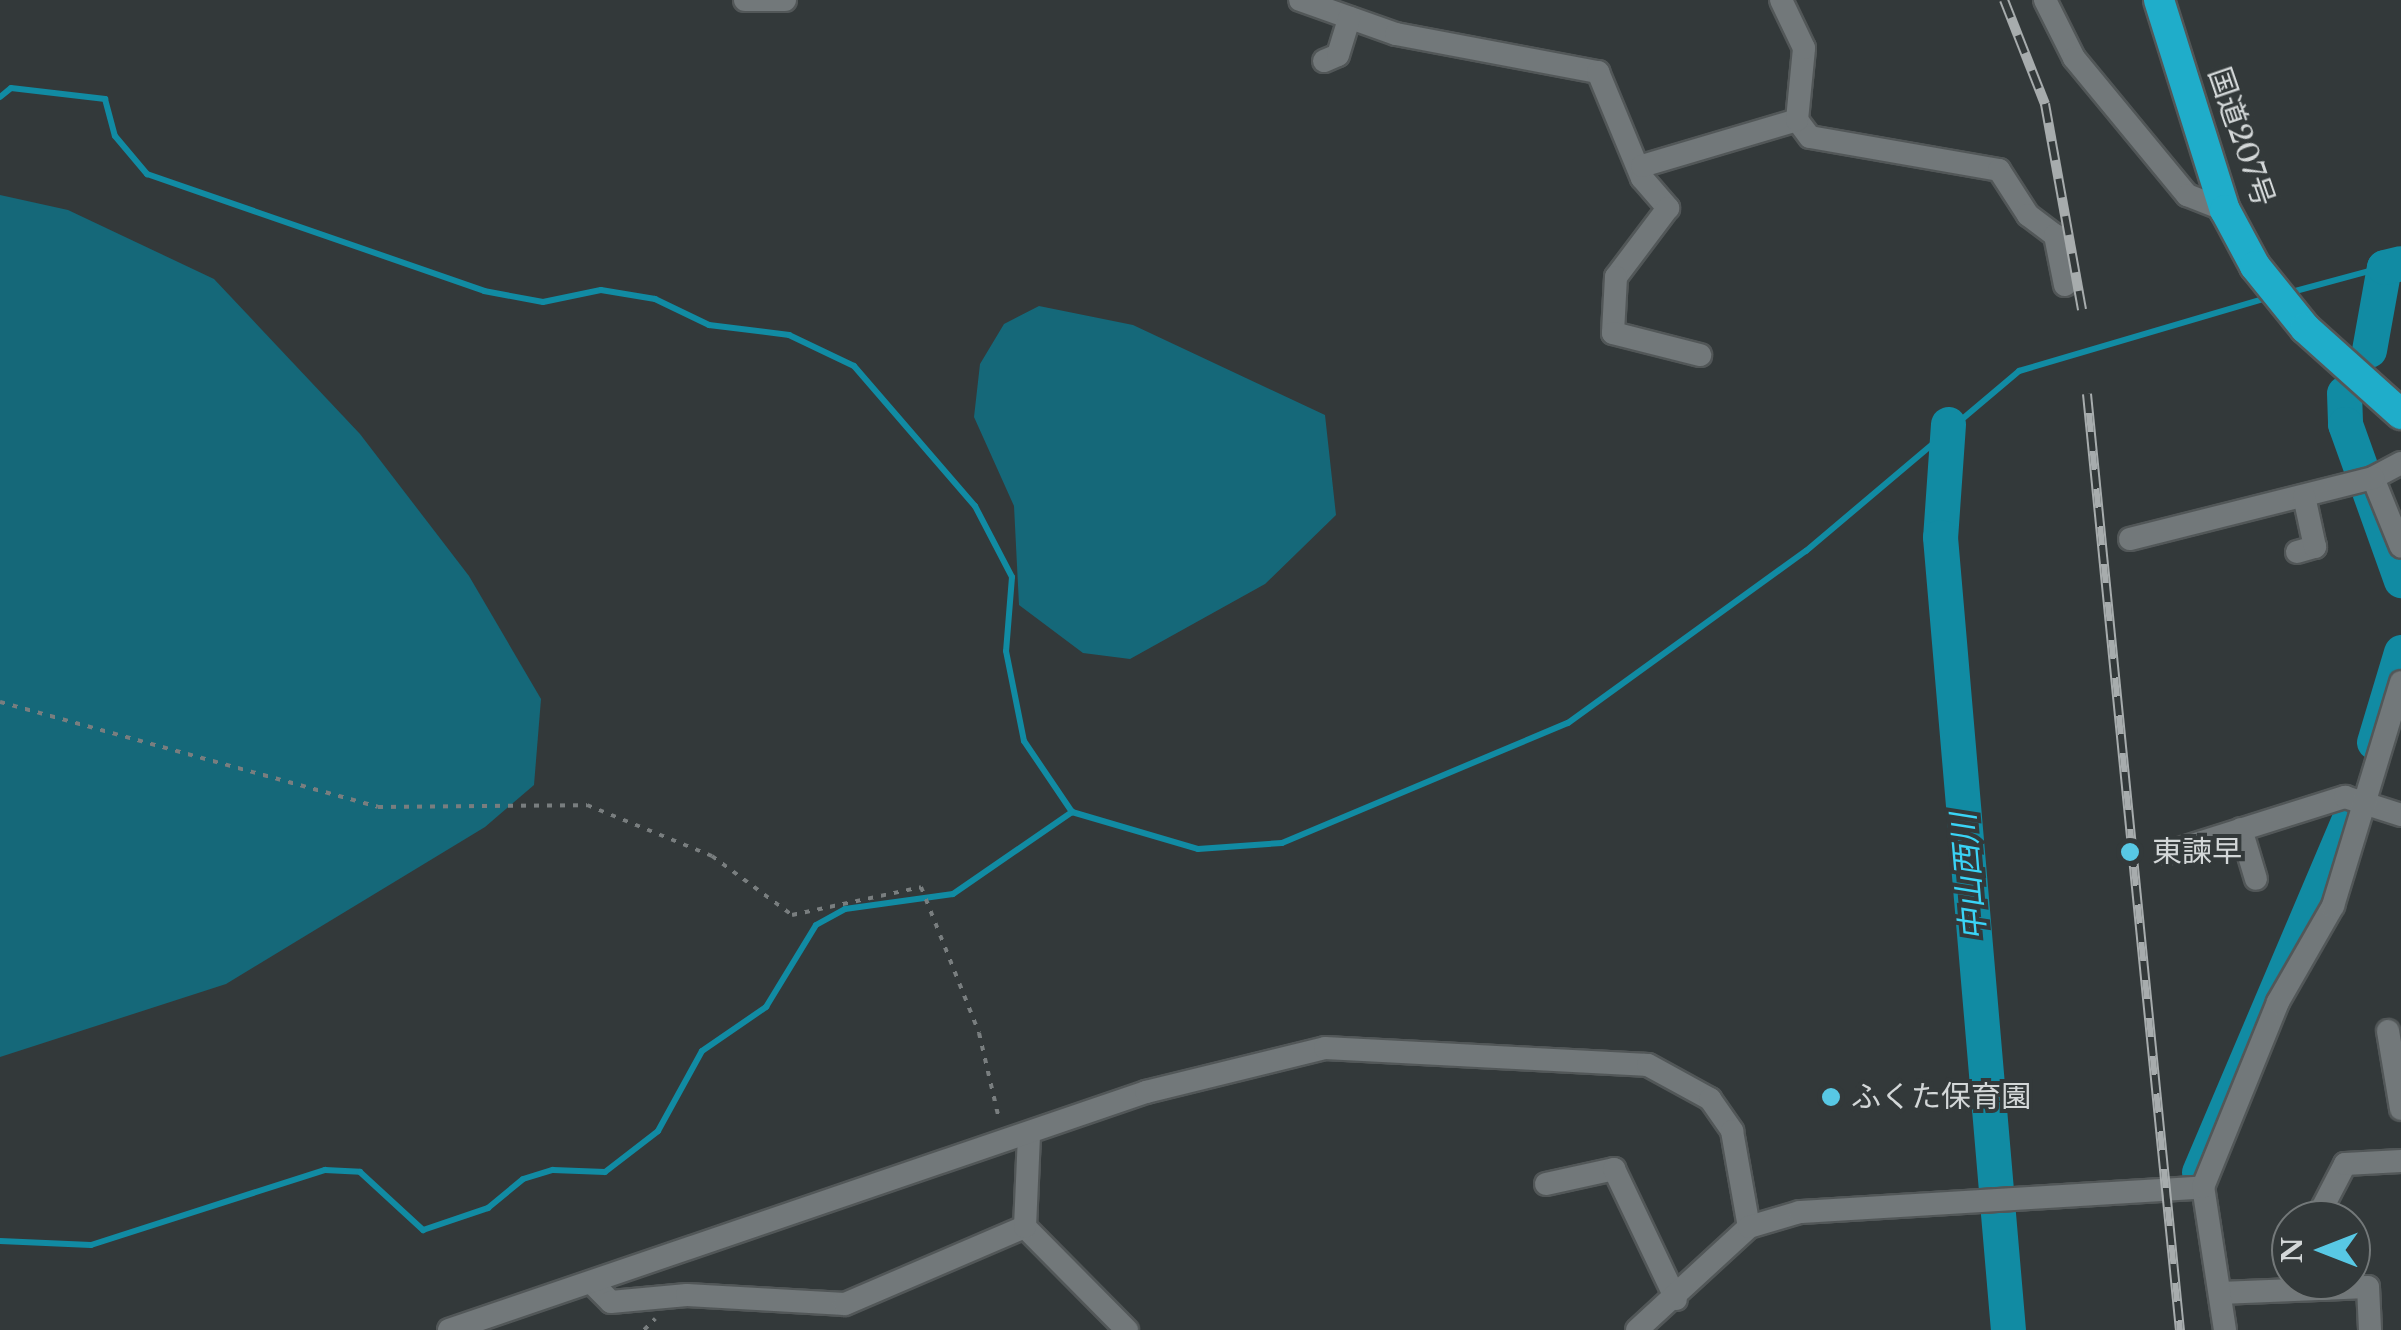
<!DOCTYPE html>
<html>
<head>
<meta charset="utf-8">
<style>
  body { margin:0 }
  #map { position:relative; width:2401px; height:1330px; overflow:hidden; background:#33393a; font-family:"Libre Baskerville","Noto Sans JP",serif }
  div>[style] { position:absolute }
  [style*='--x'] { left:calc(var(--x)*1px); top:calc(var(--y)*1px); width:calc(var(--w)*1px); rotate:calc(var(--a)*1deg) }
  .green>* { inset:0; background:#156879 }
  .stream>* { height:6px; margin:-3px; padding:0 3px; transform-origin:3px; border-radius:3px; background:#118ba3 }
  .river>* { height:35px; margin:-17.5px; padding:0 17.5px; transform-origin:17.5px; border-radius:17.5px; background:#118ba3 }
  .path>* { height:4px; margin-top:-2px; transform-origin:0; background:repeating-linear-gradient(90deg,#797e7f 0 5px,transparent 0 13px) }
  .roads { filter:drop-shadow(2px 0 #525758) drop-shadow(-2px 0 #525758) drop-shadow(0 2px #525758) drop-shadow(0 -2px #525758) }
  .minor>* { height:22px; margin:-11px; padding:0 11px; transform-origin:11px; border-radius:11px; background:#72787a }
  .highway>* { height:30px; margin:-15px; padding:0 15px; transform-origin:15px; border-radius:15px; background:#1fadca }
  .rail>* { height:10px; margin-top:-5px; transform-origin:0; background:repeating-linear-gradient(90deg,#33393a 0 19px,#a7acad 0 38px); box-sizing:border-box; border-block:2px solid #a7acad }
  .dots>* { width:28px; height:28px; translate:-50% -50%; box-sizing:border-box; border:5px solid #33393a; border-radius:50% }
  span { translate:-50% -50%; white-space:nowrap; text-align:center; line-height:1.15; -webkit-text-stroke:8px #33393a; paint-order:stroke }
  .street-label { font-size:30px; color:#d3d7d8 }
  .poi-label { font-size:30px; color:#d3d7d8 }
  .left { translate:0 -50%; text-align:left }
  .water-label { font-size:32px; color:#3ad4f6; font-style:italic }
  .north { position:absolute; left:2271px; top:1200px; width:100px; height:100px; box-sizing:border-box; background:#33393a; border:2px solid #737879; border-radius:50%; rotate:270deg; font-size:28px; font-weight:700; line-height:40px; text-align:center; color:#d3d7d8 }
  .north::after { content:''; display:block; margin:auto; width:35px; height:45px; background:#58c8e4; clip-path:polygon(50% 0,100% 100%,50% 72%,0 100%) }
</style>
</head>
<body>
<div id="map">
  <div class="green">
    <div style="clip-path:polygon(0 195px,68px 210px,214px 279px,360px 434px,469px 576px,541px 699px,534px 785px,485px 827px,226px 984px,0 1057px)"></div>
    <div style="clip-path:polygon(1039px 306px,1133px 325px,1325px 415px,1336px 515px,1265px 584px,1130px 659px,1083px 653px,1019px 605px,1014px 506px,974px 417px,980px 364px,1004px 324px)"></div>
  </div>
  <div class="stream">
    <div style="--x:0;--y:97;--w:14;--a:-39"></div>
    <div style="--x:11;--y:88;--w:95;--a:6.7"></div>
    <div style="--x:105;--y:99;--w:38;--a:75"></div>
    <div style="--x:115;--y:136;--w:50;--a:49.9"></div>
    <div style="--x:147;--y:174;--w:357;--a:19.1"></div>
    <div style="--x:484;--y:291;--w:60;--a:10.6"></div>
    <div style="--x:543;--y:302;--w:59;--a:-11.7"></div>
    <div style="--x:601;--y:290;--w:55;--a:9.5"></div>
    <div style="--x:655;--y:299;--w:60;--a:25.7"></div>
    <div style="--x:709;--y:325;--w:81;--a:7.1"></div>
    <div style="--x:789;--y:335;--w:72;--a:25.5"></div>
    <div style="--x:854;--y:366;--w:185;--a:49.2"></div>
    <div style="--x:975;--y:506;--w:80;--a:62.5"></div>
    <div style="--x:1012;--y:577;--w:74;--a:94.6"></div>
    <div style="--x:1006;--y:651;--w:92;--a:78.7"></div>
    <div style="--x:1024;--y:741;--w:86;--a:55.9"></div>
    <div style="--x:1072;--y:812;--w:131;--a:16.4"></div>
    <div style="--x:1198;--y:849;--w:84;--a:-4.1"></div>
    <div style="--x:1282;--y:843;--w:310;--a:-22.8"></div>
    <div style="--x:1568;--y:723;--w:294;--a:-35.9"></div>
    <div style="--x:1806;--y:551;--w:279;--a:-40.2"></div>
    <div style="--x:2019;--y:371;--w:263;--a:-16.4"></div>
    <div style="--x:2288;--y:293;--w:99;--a:-15.2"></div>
    <div style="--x:0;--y:1241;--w:91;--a:2.5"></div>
    <div style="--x:91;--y:1245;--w:246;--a:-17.8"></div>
    <div style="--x:325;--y:1170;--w:35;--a:3"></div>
    <div style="--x:360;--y:1172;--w:86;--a:42.6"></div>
    <div style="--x:423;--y:1230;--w:69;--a:-18.7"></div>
    <div style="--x:488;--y:1208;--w:45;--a:-39.6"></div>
    <div style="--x:523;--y:1179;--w:31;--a:-17"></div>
    <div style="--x:553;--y:1170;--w:52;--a:2.2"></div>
    <div style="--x:605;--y:1172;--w:67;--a:-37.7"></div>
    <div style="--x:658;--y:1131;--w:91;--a:-61.2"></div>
    <div style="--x:702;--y:1051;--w:78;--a:-34.5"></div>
    <div style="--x:766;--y:1007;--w:96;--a:-58.6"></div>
    <div style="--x:816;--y:925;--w:33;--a:-29"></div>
    <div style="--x:845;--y:909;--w:109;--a:-7.9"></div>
    <div style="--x:953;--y:894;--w:145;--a:-34.6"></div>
  </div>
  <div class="river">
    <div style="--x:2369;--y:350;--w:84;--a:-79.8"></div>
    <div style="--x:2384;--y:267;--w:17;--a:-13"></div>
    <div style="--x:2344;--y:393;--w:31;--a:88"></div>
    <div style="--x:2345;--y:424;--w:166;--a:70.3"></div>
    <div style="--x:1948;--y:424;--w:113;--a:94"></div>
    <div style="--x:1940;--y:537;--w:796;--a:85.1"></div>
    <div style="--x:2374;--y:742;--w:94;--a:-73.3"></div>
    <div style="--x:2199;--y:1172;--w:397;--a:-67"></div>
  </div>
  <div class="path">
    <div style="--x:0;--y:702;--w:392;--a:15.5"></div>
    <div style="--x:378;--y:807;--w:209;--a:-0.5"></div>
    <div style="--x:587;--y:805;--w:135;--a:22.2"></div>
    <div style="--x:712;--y:856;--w:99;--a:36.4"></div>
    <div style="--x:792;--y:915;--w:132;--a:-12.2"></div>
    <div style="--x:921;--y:887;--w:157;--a:68.3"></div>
    <div style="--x:979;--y:1033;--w:88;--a:76.9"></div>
    <div style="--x:644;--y:1330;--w:16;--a:-45"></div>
  </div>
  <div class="roads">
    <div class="minor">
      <div style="--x:745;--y:0;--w:40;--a:0"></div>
      <div style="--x:1300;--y:0;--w:102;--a:19.5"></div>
      <div style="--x:1396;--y:34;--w:206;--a:10.7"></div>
      <div style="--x:1598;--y:72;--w:115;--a:67.5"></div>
      <div style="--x:1642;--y:178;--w:40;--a:49"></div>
      <div style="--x:1668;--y:208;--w:86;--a:127"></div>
      <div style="--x:1616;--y:277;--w:56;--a:93.1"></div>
      <div style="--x:1613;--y:333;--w:90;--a:14.2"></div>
      <div style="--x:2045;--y:0;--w:65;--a:63.4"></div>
      <div style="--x:2074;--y:58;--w:178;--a:50.5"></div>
      <div style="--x:2187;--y:195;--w:41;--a:21.5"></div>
      <div style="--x:1324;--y:61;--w:15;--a:-23"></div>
      <div style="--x:1338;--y:55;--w:39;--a:-73"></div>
      <div style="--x:1797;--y:120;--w:21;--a:53"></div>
      <div style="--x:1810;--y:137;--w:192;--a:9.9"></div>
      <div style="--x:1999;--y:170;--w:54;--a:57.2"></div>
      <div style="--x:2028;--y:215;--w:34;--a:37"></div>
      <div style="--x:2055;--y:235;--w:51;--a:78.7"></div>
      <div style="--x:1642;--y:166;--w:162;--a:-16.5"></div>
      <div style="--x:1797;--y:120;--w:72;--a:-84.4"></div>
      <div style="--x:1804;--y:48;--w:53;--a:-115.6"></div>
      <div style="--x:2401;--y:463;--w:32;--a:152"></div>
      <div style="--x:2373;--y:478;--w:74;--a:67.9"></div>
      <div style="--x:2130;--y:539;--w:251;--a:-14.1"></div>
      <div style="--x:2297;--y:552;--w:19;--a:-16"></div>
      <div style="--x:2315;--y:547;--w:52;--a:-102.2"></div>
      <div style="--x:2241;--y:829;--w:52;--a:73.3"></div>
      <div style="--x:2167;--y:853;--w:187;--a:-17.5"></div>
      <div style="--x:2345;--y:797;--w:59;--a:17.8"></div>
      <div style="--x:2388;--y:1031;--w:79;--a:80.5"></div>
      <div style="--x:1546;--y:1184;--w:70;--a:-12.4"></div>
      <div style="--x:1614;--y:1169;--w:144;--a:64.5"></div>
      <div style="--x:2316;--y:1220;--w:63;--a:-62.6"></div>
      <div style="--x:2345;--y:1164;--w:56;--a:-3.1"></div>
      <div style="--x:1025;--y:1227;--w:145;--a:45.3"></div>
      <div style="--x:593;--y:1284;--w:25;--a:45"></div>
      <div style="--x:611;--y:1302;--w:76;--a:-5.3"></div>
      <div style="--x:687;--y:1295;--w:158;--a:3.3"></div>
      <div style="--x:845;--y:1304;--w:196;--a:-23.2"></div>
      <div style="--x:1025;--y:1227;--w:92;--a:-87.5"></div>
      <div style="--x:2220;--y:1293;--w:148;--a:-2.3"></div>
      <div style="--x:2368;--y:1287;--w:43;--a:87.3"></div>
      <div style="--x:449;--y:1330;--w:737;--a:-18.85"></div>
      <div style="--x:1146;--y:1092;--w:184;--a:-13.8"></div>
      <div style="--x:1325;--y:1048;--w:323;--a:3"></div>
      <div style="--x:1648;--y:1065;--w:71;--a:28.7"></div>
      <div style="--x:1710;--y:1099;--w:39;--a:55"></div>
      <div style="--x:1732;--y:1131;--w:97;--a:80"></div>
      <div style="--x:1637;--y:1330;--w:152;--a:-42.6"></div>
      <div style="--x:1749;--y:1227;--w:53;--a:-16.4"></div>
      <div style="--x:1800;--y:1212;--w:404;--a:-3.5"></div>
      <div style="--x:2225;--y:1330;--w:145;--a:-98.7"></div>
      <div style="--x:2203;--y:1187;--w:200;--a:-67.9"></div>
      <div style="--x:2278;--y:1002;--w:111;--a:-60.2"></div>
      <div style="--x:2333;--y:906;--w:234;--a:-73.1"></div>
    </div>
    <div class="highway">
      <div style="--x:2159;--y:0;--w:220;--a:72.6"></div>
      <div style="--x:2225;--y:210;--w:64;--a:61.8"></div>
      <div style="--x:2255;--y:266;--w:80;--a:51.1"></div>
      <div style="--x:2305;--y:328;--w:129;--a:41.9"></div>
    </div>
  </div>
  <div class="rail">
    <div style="--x:2004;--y:0;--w:112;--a:68.5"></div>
    <div style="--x:2045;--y:104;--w:209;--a:79.8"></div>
    <div style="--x:2087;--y:394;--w:941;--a:84.33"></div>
  </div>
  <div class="dots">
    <div style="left:2130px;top:852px;background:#58c8e4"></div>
    <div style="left:1831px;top:1097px;background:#58c8e4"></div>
  </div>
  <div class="street-label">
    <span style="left:2241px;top:137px;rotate:71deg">国道207号</span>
  </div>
  <div class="poi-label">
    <span class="left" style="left:2152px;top:852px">東諫早</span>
    <span class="left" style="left:1851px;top:1097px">ふくた保育園</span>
  </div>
  <div class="water-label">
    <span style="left:1969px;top:877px;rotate:-95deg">中山西川</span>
  </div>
  <div class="north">N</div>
</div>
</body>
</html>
